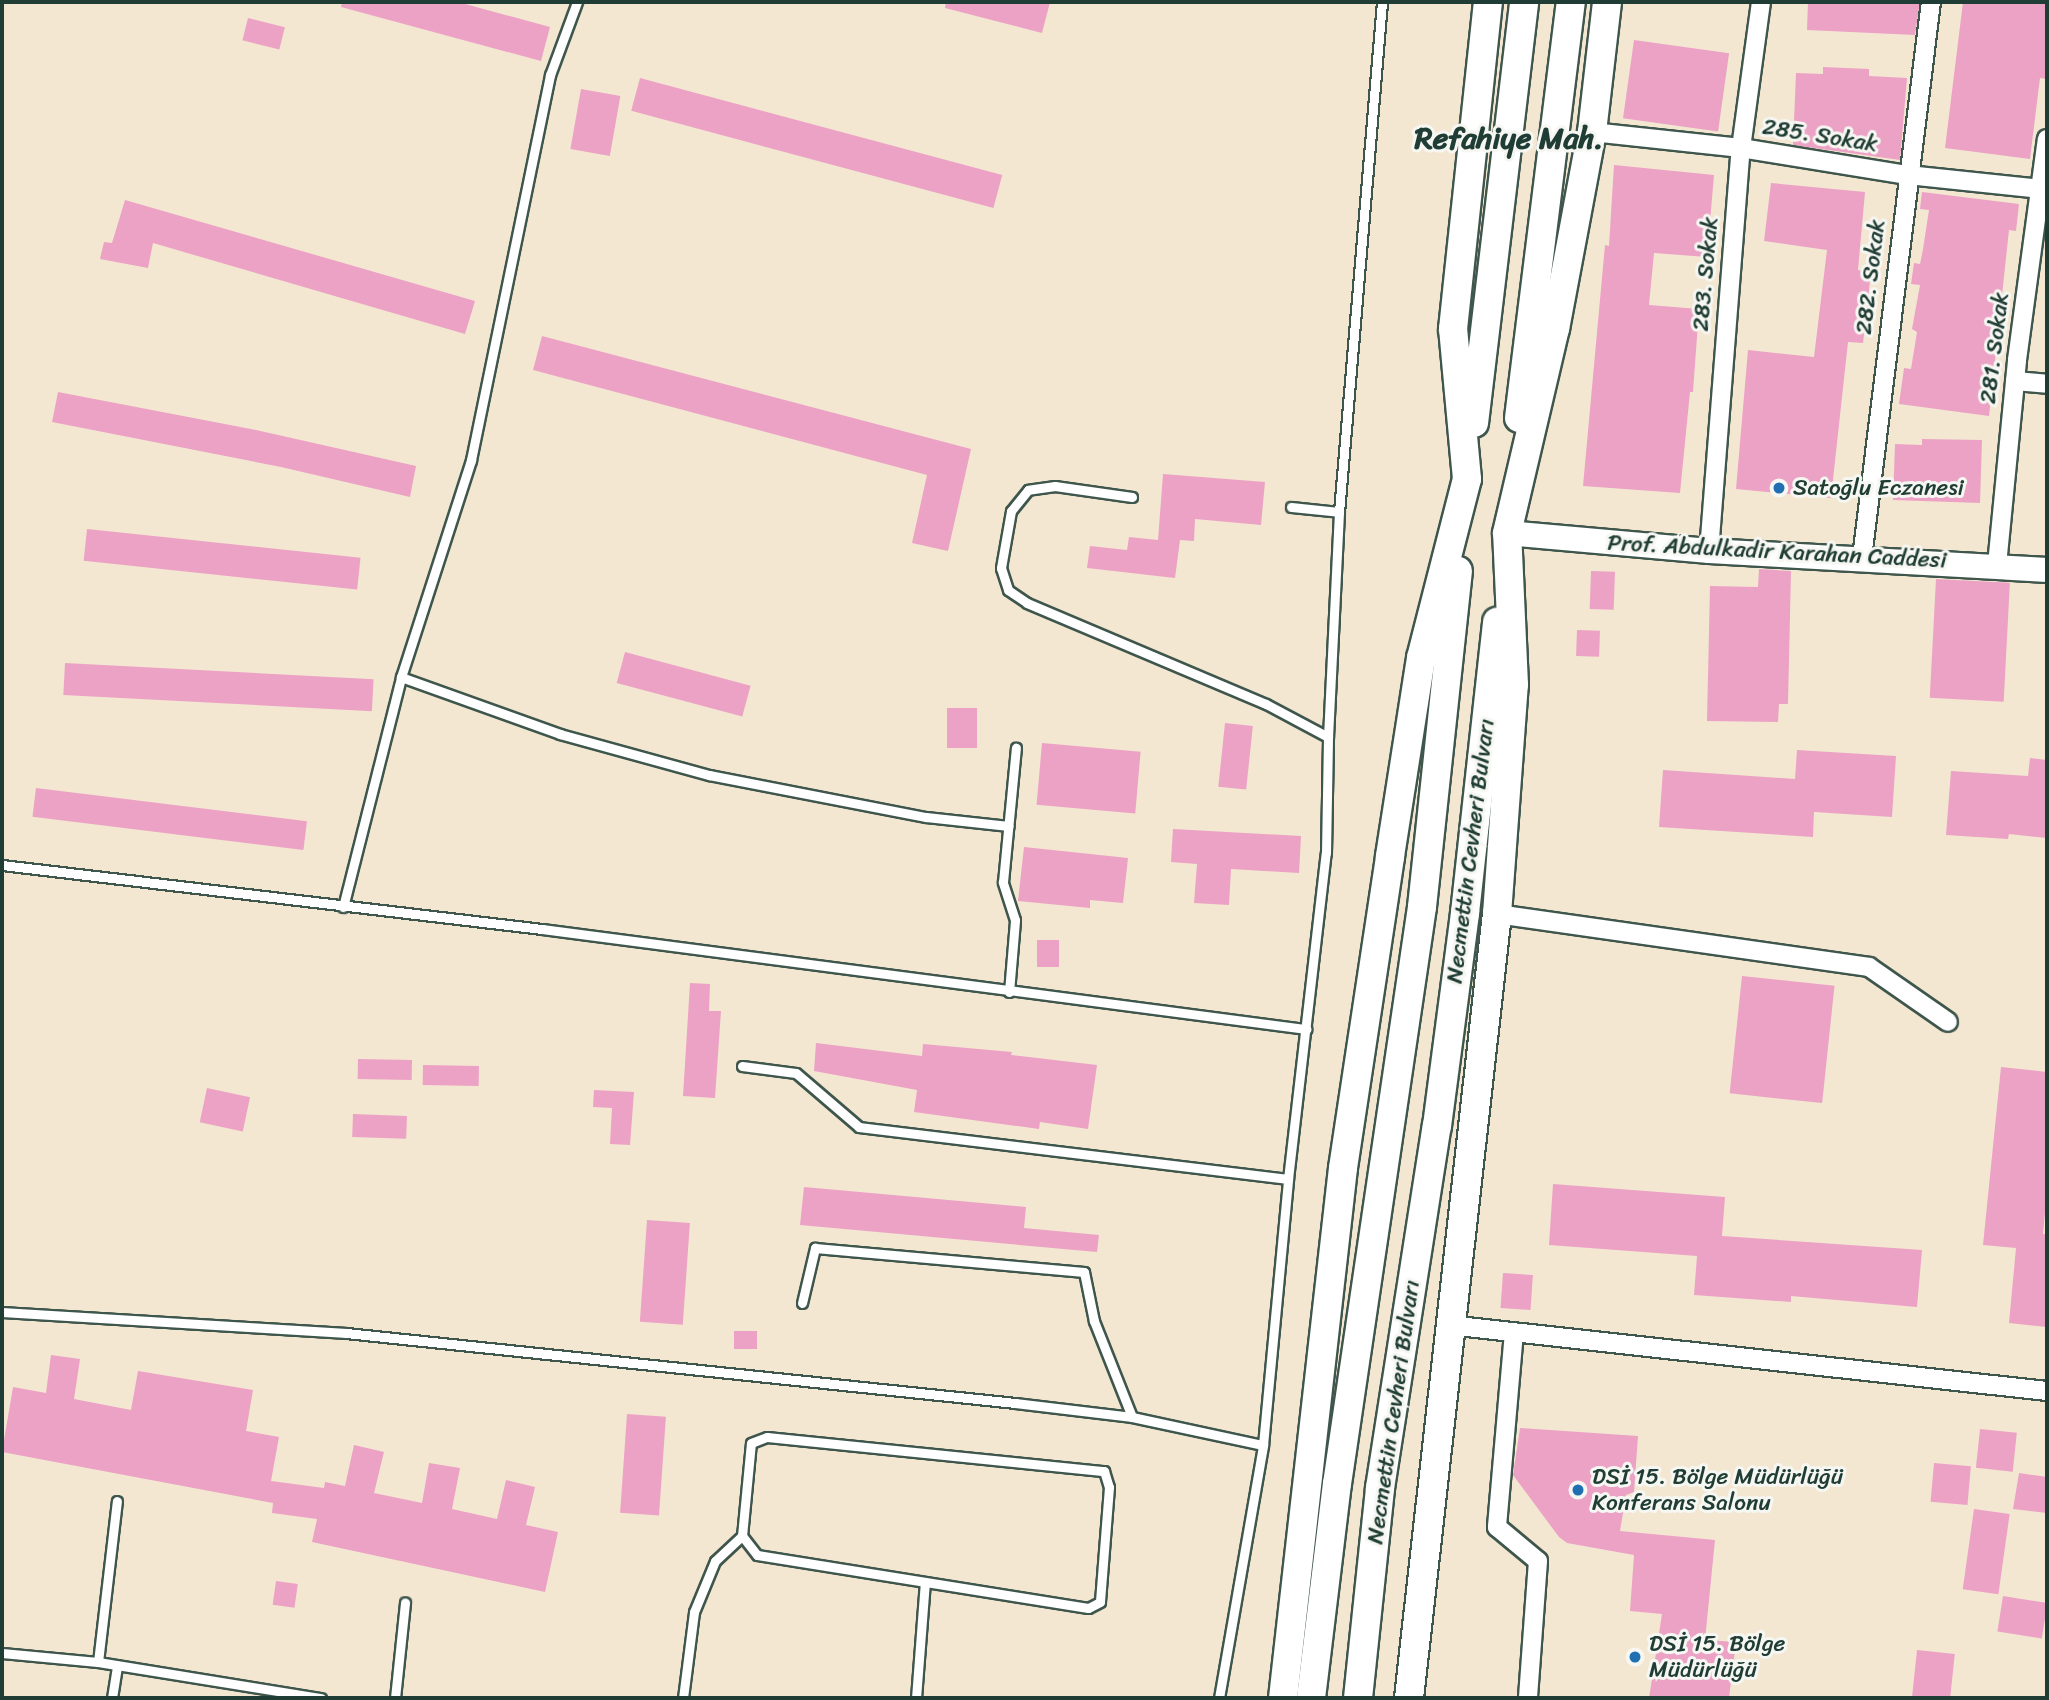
<!DOCTYPE html>
<html>
<head>
<meta charset="utf-8">
<style>
  body { margin:0 }
  #map { position:relative; width:2049px; height:1700px; overflow:hidden; background:#f3e7d2; font-family:Sriracha,sans-serif }
  div>[style] { position:absolute }
  [style*='--x'] { left:calc(var(--x)*1px); top:calc(var(--y)*1px); width:calc(var(--w)*1px); rotate:calc(var(--a)*1deg) }
  .building>* { inset:0; background:#eca2c5; transform-origin:0 0 }
  .roads { filter:drop-shadow(2px 0 #3f564c) drop-shadow(-2px 0 #3f564c) drop-shadow(0 2px #3f564c) drop-shadow(0 -2px #3f564c) }
  .lane>* { height:9px; margin:-4.5px; padding:0 4.5px; transform-origin:4.5px; border-radius:4.5px; background:#fff }
  .street>* { height:18px; margin:-9px; padding:0 9px; transform-origin:9px; border-radius:9px; background:#fff }
  .secondary>* { height:24px; margin:-12px; padding:0 12px; transform-origin:12px; border-radius:12px; background:#fff }
  .primary>* { height:28px; margin:-14px; padding:0 14px; transform-origin:14px; border-radius:14px; background:#fff }
  .dots>* { width:19px; height:19px; translate:-50% -50%; box-sizing:border-box; border:4px solid #f6f6f2; border-radius:50% }
  span { translate:-50% -50%; white-space:nowrap; text-align:center; line-height:1.15; -webkit-text-stroke:6px #f6f6f2; paint-order:stroke }
  .street-label { font-size:23px; color:#1f3d34 }
  .poi-label { font-size:23px; color:#1f3d34 }
  .left { translate:0 -50%; text-align:left }
  .district-label { font-size:30px; color:#1f3d34; font-weight:700 }
  .frame { position:absolute; inset:0; border:4px solid #1f3d34; pointer-events:none }
</style>
</head>
<body>
<div id="map">
  <div class="building">
    <div style="clip-path:polygon(342px 2px,458px 2px,550px 27px,541px 61px,341px 7px)"></div>
    <div style="clip-path:polygon(946px 2px,1050px 2px,1042px 33px,945px 8px)"></div>
    <div style="clip-path:polygon(1808px 2px,1920px 2px,1915px 35px,1807px 30px)"></div>
    <div style="clip-path:polygon(1963px 2px,2047px 2px,2047px 79px,2040px 78px,2030px 159px,1945px 148px)"></div>
    <div style="left:248px;top:18px;width:38px;height:23px;rotate:14deg"></div>
    <div style="left:1634px;top:40px;width:96px;height:79px;rotate:8deg"></div>
    <div style="clip-path:polygon(1823px 67px,1869px 69px,1869px 76px,1907px 78px,1900px 160px,1793px 145px,1796px 73px,1823px 74px)"></div>
    <div style="left:640px;top:78px;width:375px;height:34px;rotate:15deg"></div>
    <div style="left:581px;top:89px;width:40px;height:61px;rotate:10deg"></div>
    <div style="clip-path:polygon(1614px 165px,1714px 175px,1707px 257px,1654px 253px,1649px 305px,1699px 309px,1693px 392px,1690px 392px,1680px 493px,1583px 486px,1605px 245px,1609px 246px)"></div>
    <div style="clip-path:polygon(1771px 183px,1865px 192px,1858px 270px,1871px 272px,1863px 343px,1848px 342px,1831px 498px,1736px 489px,1748px 350px,1814px 357px,1827px 250px,1764px 241px)"></div>
    <div style="clip-path:polygon(1922px 192px,2019px 204px,2016px 231px,2009px 230px,1989px 416px,1899px 404px,1904px 368px,1911px 369px,1917px 332px,1912px 329px,1920px 285px,1911px 284px,1914px 263px,1920px 264px,1923px 249px,1929px 210px,1920px 209px)"></div>
    <div style="clip-path:polygon(125px 200px,475px 301px,465px 334px,153px 243px,148px 268px,100px 259px,104px 242px,112px 243px)"></div>
    <div style="clip-path:polygon(542px 336px,971px 449px,948px 551px,912px 543px,927px 475px,533px 370px)"></div>
    <div style="clip-path:polygon(58px 392px,256px 430px,416px 466px,410px 497px,281px 467px,52px 422px)"></div>
    <div style="clip-path:polygon(1922px 439px,1982px 440px,1980px 503px,1893px 500px,1895px 444px,1922px 445px)"></div>
    <div style="clip-path:polygon(1163px 474px,1265px 482px,1261px 525px,1195px 519px,1194px 541px,1180px 540px,1175px 578px,1087px 568px,1090px 546px,1127px 550px,1129px 537px,1158px 540px)"></div>
    <div style="left:87px;top:529px;width:275px;height:32px;rotate:6deg"></div>
    <div style="clip-path:polygon(1759px 569px,1791px 571px,1788px 704px,1779px 704px,1778px 722px,1707px 721px,1710px 586px,1758px 587px)"></div>
    <div style="left:1591px;top:571px;width:24px;height:38px;rotate:2deg"></div>
    <div style="left:1936px;top:579px;width:74px;height:119px;rotate:3deg"></div>
    <div style="left:1577px;top:630px;width:23px;height:26px;rotate:2deg"></div>
    <div style="left:625px;top:652px;width:130px;height:32px;rotate:15deg"></div>
    <div style="left:65px;top:663px;width:309px;height:32px;rotate:3deg"></div>
    <div style="left:947px;top:708px;width:30px;height:40px"></div>
    <div style="left:1225px;top:723px;width:28px;height:64px;rotate:6deg"></div>
    <div style="left:1042px;top:743px;width:99px;height:62px;rotate:5deg"></div>
    <div style="clip-path:polygon(1797px 750px,1896px 756px,1892px 817px,1814px 812px,1813px 837px,1659px 827px,1663px 770px,1795px 779px)"></div>
    <div style="clip-path:polygon(2030px 758px,2047px 760px,2047px 838px,2009px 834px,2008px 839px,1946px 835px,1951px 771px,2028px 776px)"></div>
    <div style="left:36px;top:788px;width:273px;height:29px;rotate:7deg"></div>
    <div style="clip-path:polygon(1173px 829px,1301px 836px,1299px 873px,1231px 869px,1229px 905px,1194px 903px,1197px 864px,1171px 862px)"></div>
    <div style="clip-path:polygon(1024px 847px,1128px 858px,1123px 903px,1090px 900px,1090px 908px,1018px 901px)"></div>
    <div style="left:1037px;top:940px;width:22px;height:27px"></div>
    <div style="left:1742px;top:976px;width:93px;height:118px;rotate:6deg"></div>
    <div style="clip-path:polygon(690px 983px,710px 984px,709px 1011px,721px 1011px,715px 1098px,683px 1096px)"></div>
    <div style="clip-path:polygon(816px 1043px,922px 1056px,923px 1044px,1012px 1052px,1011px 1055px,1097px 1065px,1088px 1129px,1040px 1122px,1039px 1129px,914px 1112px,917px 1090px,814px 1071px)"></div>
    <div style="left:358px;top:1059px;width:54px;height:20px;rotate:1deg"></div>
    <div style="left:423px;top:1065px;width:56px;height:20px;rotate:1deg"></div>
    <div style="clip-path:polygon(2001px 1067px,2047px 1072px,2047px 1191px,2043px 1234px,2047px 1234px,2047px 1327px,2009px 1323px,2016px 1248px,1983px 1245px)"></div>
    <div style="left:207px;top:1088px;width:44px;height:35px;rotate:12deg"></div>
    <div style="clip-path:polygon(594px 1090px,634px 1092px,630px 1145px,610px 1144px,612px 1108px,593px 1107px)"></div>
    <div style="left:353px;top:1114px;width:54px;height:23px;rotate:2deg"></div>
    <div style="clip-path:polygon(1553px 1184px,1725px 1197px,1722px 1236px,1922px 1250px,1917px 1307px,1791px 1296px,1791px 1302px,1694px 1295px,1697px 1256px,1549px 1245px)"></div>
    <div style="clip-path:polygon(804px 1187px,1026px 1207px,1024px 1228px,1099px 1235px,1097px 1252px,800px 1225px)"></div>
    <div style="left:647px;top:1220px;width:43px;height:102px;rotate:4deg"></div>
    <div style="left:1503px;top:1273px;width:30px;height:35px;rotate:4deg"></div>
    <div style="left:734px;top:1331px;width:23px;height:18px"></div>
    <div style="clip-path:polygon(51px 1355px,80px 1359px,74px 1399px,131px 1410px,138px 1371px,253px 1390px,246px 1431px,279px 1437px,271px 1481px,324px 1488px,325px 1482px,345px 1486px,354px 1445px,384px 1452px,374px 1493px,422px 1503px,429px 1463px,460px 1468px,452px 1509px,497px 1519px,506px 1480px,535px 1487px,526px 1525px,558px 1532px,545px 1592px,312px 1542px,317px 1519px,272px 1513px,273px 1503px,2px 1452px,13px 1387px,46px 1393px)"></div>
    <div style="left:627px;top:1414px;width:39px;height:99px;rotate:4deg"></div>
    <div style="clip-path:polygon(1520px 1428px,1638px 1436px,1634px 1492px,1626px 1495px,1620px 1531px,1715px 1540px,1705px 1640px,1736px 1642px,1729px 1698px,1649px 1698px,1662px 1614px,1630px 1611px,1634px 1555px,1567px 1543px,1559px 1537px,1513px 1475px)"></div>
    <div style="left:1980px;top:1429px;width:37px;height:39px;rotate:6deg"></div>
    <div style="left:1934px;top:1463px;width:37px;height:39px;rotate:5deg"></div>
    <div style="clip-path:polygon(2019px 1473px,2047px 1477px,2047px 1513px,2013px 1509px)"></div>
    <div style="left:1974px;top:1509px;width:36px;height:81px;rotate:8deg"></div>
    <div style="left:276px;top:1581px;width:22px;height:24px;rotate:8deg"></div>
    <div style="left:2003px;top:1596px;width:45px;height:36px;rotate:9deg"></div>
    <div style="left:1917px;top:1650px;width:38px;height:48px;rotate:6deg"></div>
  </div>
  <div class="roads">
    <div class="lane">
      <div style="--x:1132;--y:497;--w:78;--a:-171.9"></div>
      <div style="--x:1055;--y:486;--w:27;--a:172"></div>
      <div style="--x:1028;--y:490;--w:27;--a:129"></div>
      <div style="--x:1011;--y:511;--w:58;--a:100"></div>
      <div style="--x:1001;--y:568;--w:23;--a:72"></div>
      <div style="--x:1008;--y:590;--w:23;--a:34"></div>
      <div style="--x:1027;--y:603;--w:259;--a:22.9"></div>
      <div style="--x:1266;--y:704;--w:70;--a:28"></div>
      <div style="--x:1291;--y:507;--w:48;--a:5.9"></div>
      <div style="--x:401;--y:677;--w:169;--a:19.7"></div>
      <div style="--x:560;--y:734;--w:155;--a:15.4"></div>
      <div style="--x:709;--y:775;--w:221;--a:11"></div>
      <div style="--x:926;--y:817;--w:83;--a:6.2"></div>
      <div style="--x:2;--y:865;--w:544;--a:6.76"></div>
      <div style="--x:542;--y:929;--w:771;--a:7.46"></div>
      <div style="--x:343;--y:907;--w:237;--a:-75.8"></div>
      <div style="--x:401;--y:677;--w:228;--a:-72.1"></div>
      <div style="--x:471;--y:460;--w:393;--a:-78.4"></div>
      <div style="--x:550;--y:75;--w:78;--a:-69.7"></div>
      <div style="--x:1009;--y:992;--w:72;--a:-85.2"></div>
      <div style="--x:1015;--y:920;--w:40;--a:-108"></div>
      <div style="--x:1003;--y:882;--w:135;--a:-84.5"></div>
      <div style="--x:742;--y:1066;--w:54;--a:7.4"></div>
      <div style="--x:796;--y:1073;--w:83;--a:40.6"></div>
      <div style="--x:859;--y:1127;--w:432;--a:6.9"></div>
      <div style="--x:802;--y:1303;--w:57;--a:-76.7"></div>
      <div style="--x:815;--y:1248;--w:270;--a:5.1"></div>
      <div style="--x:1084;--y:1272;--w:50;--a:78.5"></div>
      <div style="--x:1094;--y:1321;--w:103;--a:68.4"></div>
      <div style="--x:2;--y:1312;--w:345;--a:3.5"></div>
      <div style="--x:346;--y:1333;--w:673;--a:5.97"></div>
      <div style="--x:1015;--y:1403;--w:118;--a:6.8"></div>
      <div style="--x:1132;--y:1417;--w:134;--a:12.1"></div>
      <div style="--x:767;--y:1437;--w:339;--a:5.8"></div>
      <div style="--x:1104;--y:1471;--w:17;--a:73"></div>
      <div style="--x:1109;--y:1487;--w:115;--a:94.5"></div>
      <div style="--x:1100;--y:1602;--w:13;--a:153"></div>
      <div style="--x:1088;--y:1608;--w:335;--a:-170.9"></div>
      <div style="--x:757;--y:1555;--w:24;--a:-128"></div>
      <div style="--x:742;--y:1536;--w:93;--a:-84.5"></div>
      <div style="--x:751;--y:1443;--w:17;--a:-21"></div>
      <div style="--x:2;--y:1653;--w:96;--a:5.4"></div>
      <div style="--x:98;--y:1662;--w:226;--a:9.2"></div>
      <div style="--x:98;--y:1662;--w:162;--a:-83.3"></div>
      <div style="--x:112;--y:1698;--w:33;--a:-81"></div>
      <div style="--x:395;--y:1698;--w:96;--a:-84"></div>
      <div style="--x:683;--y:1698;--w:87;--a:-82.7"></div>
      <div style="--x:694;--y:1612;--w:55;--a:-67.6"></div>
      <div style="--x:715;--y:1561;--w:37;--a:-43"></div>
      <div style="--x:916;--y:1698;--w:116;--a:-85.6"></div>
      <div style="--x:1219;--y:1698;--w:257;--a:-80.1"></div>
      <div style="--x:1263;--y:1445;--w:267;--a:-84.6"></div>
      <div style="--x:1288;--y:1179;--w:328;--a:-83.4"></div>
      <div style="--x:1326;--y:853;--w:116;--a:-89"></div>
      <div style="--x:1328;--y:737;--w:225;--a:-87.2"></div>
      <div style="--x:1339;--y:512;--w:512;--a:-85.18"></div>
    </div>
    <div class="street">
      <div style="--x:1592;--y:132;--w:150;--a:6.1"></div>
      <div style="--x:1741;--y:148;--w:169;--a:9.2"></div>
      <div style="--x:1908;--y:175;--w:134;--a:6"></div>
      <div style="--x:2015;--y:381;--w:32;--a:5"></div>
      <div style="--x:1709;--y:551;--w:404;--a:-85.5"></div>
      <div style="--x:1741;--y:148;--w:147;--a:-82.2"></div>
      <div style="--x:1862;--y:558;--w:560;--a:-82.93"></div>
      <div style="--x:1997;--y:565;--w:206;--a:-84.4"></div>
      <div style="--x:2017;--y:360;--w:223;--a:-82.3"></div>
      <div style="--x:1497;--y:914;--w:376;--a:8.1"></div>
      <div style="--x:1869;--y:967;--w:96;--a:34.8"></div>
      <div style="--x:1449;--y:1325;--w:602;--a:6.3"></div>
      <div style="--x:1514;--y:1332;--w:196;--a:95"></div>
      <div style="--x:1497;--y:1527;--w:53;--a:39.7"></div>
      <div style="--x:1538;--y:1561;--w:137;--a:94.2"></div>
    </div>
    <div class="secondary">
      <div style="--x:1507;--y:533;--w:203;--a:5.1"></div>
      <div style="--x:1709;--y:551;--w:339;--a:3.2"></div>
    </div>
    <div class="primary">
      <div style="--x:1519;--y:418;--w:419;--a:-82.9"></div>
      <div style="--x:1474;--y:423;--w:424;--a:-83.2"></div>
      <div style="--x:1283;--y:1698;--w:533;--a:-83.54"></div>
      <div style="--x:1343;--y:1168;--w:316;--a:-81.4"></div>
      <div style="--x:1390;--y:856;--w:200;--a:-81.1"></div>
      <div style="--x:1421;--y:658;--w:185;--a:-75.6"></div>
      <div style="--x:1467;--y:479;--w:151;--a:-95.3"></div>
      <div style="--x:1453;--y:329;--w:329;--a:-83.9"></div>
      <div style="--x:1311;--y:1698;--w:216;--a:-83.1"></div>
      <div style="--x:1337;--y:1484;--w:583;--a:-81.62"></div>
      <div style="--x:1422;--y:907;--w:338;--a:-83.9"></div>
      <div style="--x:1358;--y:1698;--w:211;--a:-84"></div>
      <div style="--x:1380;--y:1488;--w:366;--a:-81.1"></div>
      <div style="--x:1437;--y:1126;--w:215;--a:-82.5"></div>
      <div style="--x:1465;--y:913;--w:293;--a:-83.7"></div>
      <div style="--x:1409;--y:1698;--w:789;--a:-83.6"></div>
      <div style="--x:1497;--y:914;--w:230;--a:-85.8"></div>
      <div style="--x:1514;--y:685;--w:152;--a:-92.6"></div>
      <div style="--x:1507;--y:533;--w:210;--a:-76.8"></div>
      <div style="--x:1555;--y:329;--w:200;--a:-79.4"></div>
      <div style="--x:1592;--y:132;--w:131;--a:-83.4"></div>
    </div>
  </div>
  <div class="dots">
    <div style="left:1779px;top:488px;background:#1f6fb2"></div>
    <div style="left:1578px;top:1490px;background:#1f6fb2"></div>
    <div style="left:1635px;top:1657px;background:#1f6fb2"></div>
  </div>
  <div class="street-label">
    <span style="left:1820px;top:136px;rotate:9deg">285. Sokak</span>
    <span style="left:1706px;top:274px;rotate:-85deg">283. Sokak</span>
    <span style="left:1871px;top:277px;rotate:-83deg">282. Sokak</span>
    <span style="left:1995px;top:348px;rotate:-83deg">281. Sokak</span>
    <span style="left:1777px;top:552px;rotate:3deg">Prof. Abdulkadir Karahan Caddesi</span>
    <span style="left:1471px;top:851px;rotate:-83deg">Necmettin Cevheri Bulvarı</span>
    <span style="left:1394px;top:1412px;rotate:-82deg">Necmettin Cevheri Bulvarı</span>
  </div>
  <div class="poi-label">
    <span class="left" style="left:1793px;top:488px">Satoğlu Eczanesi</span>
    <span class="left" style="left:1592px;top:1490px">DSİ 15. Bölge Müdürlüğü<br>Konferans Salonu</span>
    <span class="left" style="left:1649px;top:1657px">DSİ 15. Bölge<br>Müdürlüğü</span>
  </div>
  <div class="district-label">
    <span style="left:1509px;top:138px">Refahiye Mah.</span>
  </div>
  <div class="frame"></div>
</div>
</body>
</html>
